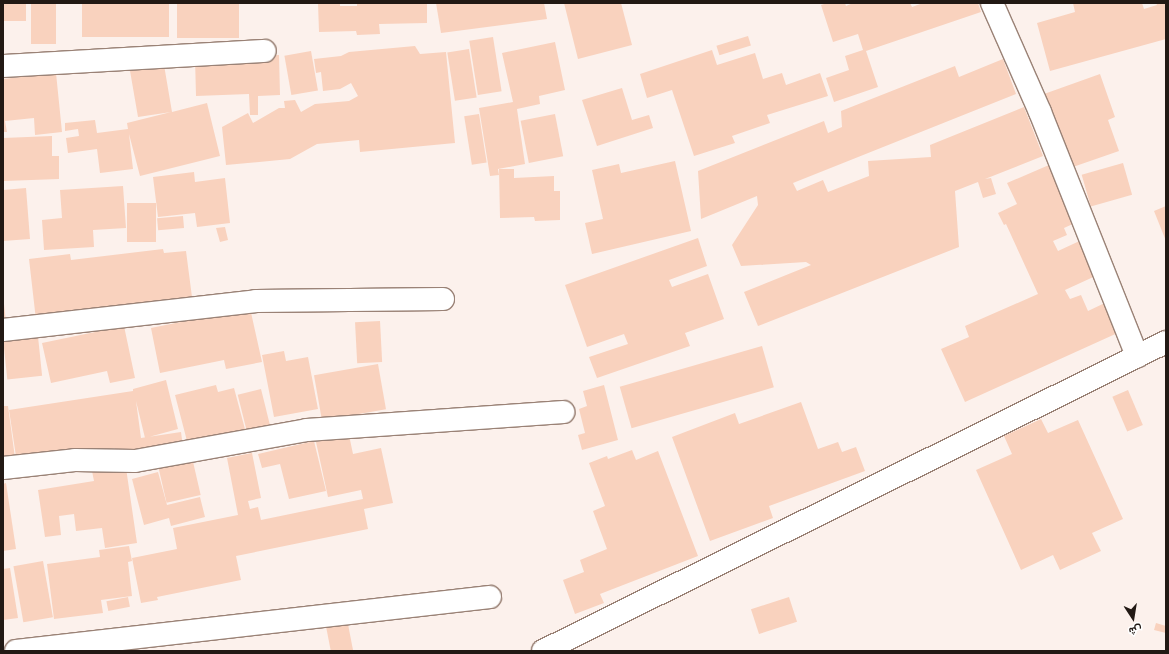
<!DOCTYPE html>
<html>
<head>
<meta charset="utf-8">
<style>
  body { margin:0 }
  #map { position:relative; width:1169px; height:654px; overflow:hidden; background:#fcf1ec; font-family:"Source Sans 3",Vazirmatn,sans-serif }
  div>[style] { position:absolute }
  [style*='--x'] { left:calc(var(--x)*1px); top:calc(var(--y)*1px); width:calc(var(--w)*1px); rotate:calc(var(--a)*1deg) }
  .building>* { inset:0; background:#f9d2be; transform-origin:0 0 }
  .roads { filter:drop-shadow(1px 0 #9a8276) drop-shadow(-1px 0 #9a8276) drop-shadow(0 1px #9a8276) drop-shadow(0 -1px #9a8276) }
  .minor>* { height:22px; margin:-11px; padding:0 11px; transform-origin:11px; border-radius:11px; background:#fff }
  span { translate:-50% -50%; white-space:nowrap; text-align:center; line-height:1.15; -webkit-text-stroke:3px #fff; paint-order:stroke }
  .frame { position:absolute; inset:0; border:4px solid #221914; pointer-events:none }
  .north { position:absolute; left:1113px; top:598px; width:40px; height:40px; -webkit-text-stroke:3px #fff; paint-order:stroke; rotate:168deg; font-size:11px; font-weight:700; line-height:16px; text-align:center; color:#221914 }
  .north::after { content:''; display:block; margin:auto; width:14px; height:18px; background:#221914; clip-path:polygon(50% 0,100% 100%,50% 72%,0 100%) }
</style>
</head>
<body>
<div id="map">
  <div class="building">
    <div style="left:3px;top:3px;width:23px;height:18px"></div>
    <div style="left:31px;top:3px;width:25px;height:41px"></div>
    <div style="left:82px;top:3px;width:87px;height:34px"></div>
    <div style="left:177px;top:3px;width:62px;height:35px"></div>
    <div style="clip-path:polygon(318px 3px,340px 3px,340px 6px,357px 6px,357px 3px,427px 3px,427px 23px,379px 24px,380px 34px,357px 35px,356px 31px,319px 32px)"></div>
    <div style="clip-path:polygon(436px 3px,544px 3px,547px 19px,441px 33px)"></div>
    <div style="clip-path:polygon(564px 3px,621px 3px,632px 45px,578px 59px)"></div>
    <div style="clip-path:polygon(827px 3px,845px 3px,846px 6px,853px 3px,910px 3px,912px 7px,923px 3px,978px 3px,981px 12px,866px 51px,878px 87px,834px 102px,826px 78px,849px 70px,845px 56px,863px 50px,858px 34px,833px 42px,821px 5px)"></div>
    <div style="clip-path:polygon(1073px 3px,1142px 3px,1144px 9px,1157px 5px,1156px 3px,1166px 3px,1166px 39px,1050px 71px,1037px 23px,1075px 12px)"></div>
    <div style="left:748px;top:36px;width:10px;height:33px;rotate:73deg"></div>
    <div style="left:493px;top:37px;width:55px;height:24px;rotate:81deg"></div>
    <div style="clip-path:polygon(555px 42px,565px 90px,539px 96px,540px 104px,517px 109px,525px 164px,498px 169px,499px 175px,490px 176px,479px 108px,513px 102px,502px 53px)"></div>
    <div style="clip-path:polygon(415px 46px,420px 54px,446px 52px,455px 143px,360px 152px,359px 140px,317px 144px,290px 159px,226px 165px,222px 127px,248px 113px,253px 123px,279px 108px,285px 108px,284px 101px,295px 100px,301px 112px,315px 104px,349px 101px,358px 96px,351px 83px,340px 89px,323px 91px,321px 72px,316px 73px,314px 59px,341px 56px,349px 52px)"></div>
    <div style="left:469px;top:49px;width:49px;height:22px;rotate:81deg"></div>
    <div style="clip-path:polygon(712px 50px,717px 65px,755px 53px,763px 79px,782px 73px,786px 85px,820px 73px,828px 96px,767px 115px,770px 123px,732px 136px,735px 143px,694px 156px,672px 90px,647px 98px,640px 74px)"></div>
    <div style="left:311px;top:51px;width:40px;height:27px;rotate:80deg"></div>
    <div style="clip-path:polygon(279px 55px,280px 95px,258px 96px,258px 115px,250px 115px,249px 94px,196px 96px,195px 58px)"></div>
    <div style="clip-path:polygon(163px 59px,172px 112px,207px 103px,220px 156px,140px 176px,129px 134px,133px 169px,100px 173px,97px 149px,68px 153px,66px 138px,79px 136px,78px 129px,65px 131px,65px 123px,95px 120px,97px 133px,128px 129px,127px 123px,171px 112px,138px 117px,129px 65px)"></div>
    <div style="clip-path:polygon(1003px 59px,1016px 94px,793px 183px,797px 191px,823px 180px,828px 192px,869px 176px,868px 161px,931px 157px,930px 145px,1024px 107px,1043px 156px,985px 179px,991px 178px,996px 194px,983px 198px,978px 182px,955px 191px,959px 247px,758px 326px,744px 292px,811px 265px,806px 262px,741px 266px,732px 245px,758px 205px,757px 196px,701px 219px,698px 171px,824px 121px,828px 133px,842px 127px,841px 111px,955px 66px,959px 77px)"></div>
    <div style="clip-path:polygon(56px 73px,62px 132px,35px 135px,34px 118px,5px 121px,7px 132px,3px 132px,3px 79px)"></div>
    <div style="clip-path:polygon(1100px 74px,1115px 117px,1108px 120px,1119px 151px,1070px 168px,1044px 94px)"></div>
    <div style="clip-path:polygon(622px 88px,632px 120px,649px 115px,653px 128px,597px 146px,582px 100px)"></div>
    <div style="left:479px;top:114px;width:49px;height:15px;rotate:81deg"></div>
    <div style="left:555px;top:114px;width:43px;height:35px;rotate:79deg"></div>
    <div style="clip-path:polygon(52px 136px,52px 156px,59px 156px,59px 179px,4px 181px,3px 138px)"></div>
    <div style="clip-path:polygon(675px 161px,691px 231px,592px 254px,585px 223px,603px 219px,592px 170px,619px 164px,621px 173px)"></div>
    <div style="left:1123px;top:163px;width:33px;height:43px;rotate:74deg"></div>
    <div style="clip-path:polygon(1049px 165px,1075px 223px,1064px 228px,1067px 235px,1053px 241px,1058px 251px,1086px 238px,1102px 273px,1065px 290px,1070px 299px,1081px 295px,1088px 311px,1109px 301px,1122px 331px,965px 402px,941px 349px,969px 337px,965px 326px,1038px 294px,1006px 224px,1004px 225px,998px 213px,1017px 204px,1007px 183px)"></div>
    <div style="clip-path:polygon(499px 169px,514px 169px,514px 178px,554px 176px,554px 191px,560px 191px,560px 220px,535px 221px,534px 217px,500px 218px)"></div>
    <div style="clip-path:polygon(194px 172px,195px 182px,225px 178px,230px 223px,197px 227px,195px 213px,158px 217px,153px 177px)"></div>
    <div style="clip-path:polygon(123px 186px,126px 228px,93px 230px,94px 247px,44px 250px,42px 220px,62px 218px,60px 190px)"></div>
    <div style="clip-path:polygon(26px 188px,30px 239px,3px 241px,3px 190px)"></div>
    <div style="left:156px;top:203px;width:39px;height:29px;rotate:90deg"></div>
    <div style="clip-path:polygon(1166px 206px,1166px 241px,1154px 211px)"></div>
    <div style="left:183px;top:216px;width:12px;height:26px;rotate:85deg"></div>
    <div style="clip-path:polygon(225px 227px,228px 240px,220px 242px,216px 228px)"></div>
    <div style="clip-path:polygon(698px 238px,707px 266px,669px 280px,672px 287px,708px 274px,724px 319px,685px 333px,690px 346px,597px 378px,589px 357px,628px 344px,624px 334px,587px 347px,565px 285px)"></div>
    <div style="clip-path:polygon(163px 249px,164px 253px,186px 251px,192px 297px,36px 320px,29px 259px,70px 254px,71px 260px)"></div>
    <div style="clip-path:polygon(4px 304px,6px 322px,3px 322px,3px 305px)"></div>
    <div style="clip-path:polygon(250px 308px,262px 362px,226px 369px,224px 360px,160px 373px,151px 328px)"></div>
    <div style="left:380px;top:321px;width:41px;height:25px;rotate:87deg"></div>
    <div style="clip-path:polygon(124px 326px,135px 378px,110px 383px,107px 371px,51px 383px,42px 343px)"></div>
    <div style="left:37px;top:327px;width:49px;height:35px;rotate:84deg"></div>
    <div style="left:762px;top:346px;width:43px;height:148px;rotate:74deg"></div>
    <div style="clip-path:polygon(284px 351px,286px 361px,308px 357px,318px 409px,274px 417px,262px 355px)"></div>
    <div style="left:378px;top:364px;width:46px;height:65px;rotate:80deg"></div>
    <div style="clip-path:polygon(166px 380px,178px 429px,145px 438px,136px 401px,141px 438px,181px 432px,183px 447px,116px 457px,115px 448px,17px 463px,9px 410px,133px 391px,133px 389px)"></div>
    <div style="clip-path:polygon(216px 385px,218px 392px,234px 388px,246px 433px,205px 444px,203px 437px,187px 441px,175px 395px)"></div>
    <div style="clip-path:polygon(604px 385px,618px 440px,582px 450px,578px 435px,585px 433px,579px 409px,587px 406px,583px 391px)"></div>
    <div style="left:261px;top:389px;width:45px;height:24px;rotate:76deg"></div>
    <div style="left:1128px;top:390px;width:38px;height:17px;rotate:67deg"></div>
    <div style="clip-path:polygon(801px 402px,818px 449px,838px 442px,842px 452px,856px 447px,865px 471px,769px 506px,773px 518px,710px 541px,672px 437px,735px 413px,739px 424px)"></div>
    <div style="clip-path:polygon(3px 406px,8px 406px,15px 458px,3px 459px)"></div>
    <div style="clip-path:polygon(1041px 419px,1048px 433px,1078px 420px,1123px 519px,1092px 533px,1101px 551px,1060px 570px,1053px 555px,1021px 570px,976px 470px,1012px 454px,1004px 436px)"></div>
    <div style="clip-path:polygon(349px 435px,353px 454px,381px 448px,393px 503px,364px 509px,368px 529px,236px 556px,241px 580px,157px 597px,158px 600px,141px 603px,132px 558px,177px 549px,173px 528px,238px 515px,227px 458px,252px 453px,261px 498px,248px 501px,250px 509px,258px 507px,261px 520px,363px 499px,361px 490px,328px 497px,316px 442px)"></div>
    <div style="clip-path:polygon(314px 441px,326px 491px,289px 499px,280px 464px,262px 468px,258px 454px)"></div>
    <div style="clip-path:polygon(632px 450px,636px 460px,658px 451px,698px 556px,600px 594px,604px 603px,575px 614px,563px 580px,584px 572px,580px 560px,607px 549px,593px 511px,605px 506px,589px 463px,607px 456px,608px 459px)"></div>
    <div style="left:191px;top:453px;width:43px;height:35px;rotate:77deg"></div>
    <div style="clip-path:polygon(125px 461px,137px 543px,105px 548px,102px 528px,76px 531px,74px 514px,59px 516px,61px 535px,45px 537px,38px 490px,94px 481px,91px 466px)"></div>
    <div style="clip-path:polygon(158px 472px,167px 505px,200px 497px,205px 517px,171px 526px,169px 518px,144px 525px,132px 479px)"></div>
    <div style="clip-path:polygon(6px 483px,16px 549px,3px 551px,3px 484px)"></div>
    <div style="clip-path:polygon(129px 546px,132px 561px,128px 562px,132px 596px,101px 600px,103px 613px,54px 619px,47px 564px,100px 557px,99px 550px)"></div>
    <div style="left:43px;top:561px;width:57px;height:30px;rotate:80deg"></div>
    <div style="clip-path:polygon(10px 568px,18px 618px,3px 620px,3px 569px)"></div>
    <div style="left:128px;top:597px;width:10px;height:22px;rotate:79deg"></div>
    <div style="left:789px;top:597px;width:26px;height:40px;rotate:72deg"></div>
    <div style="left:347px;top:619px;width:33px;height:22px;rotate:79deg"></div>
    <div style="clip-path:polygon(1156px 623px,1166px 626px,1166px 633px,1154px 630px)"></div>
  </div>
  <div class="roads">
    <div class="minor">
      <div style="--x:992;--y:3;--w:119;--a:66.2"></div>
      <div style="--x:1040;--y:112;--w:263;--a:68.3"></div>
      <div style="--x:3;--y:66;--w:262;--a:-3.3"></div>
      <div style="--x:3;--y:330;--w:255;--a:-6.5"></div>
      <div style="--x:256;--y:301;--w:187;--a:-0.6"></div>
      <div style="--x:3;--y:468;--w:72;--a:-6.3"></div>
      <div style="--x:75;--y:460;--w:60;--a:1"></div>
      <div style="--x:135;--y:461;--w:175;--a:-10.2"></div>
      <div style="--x:307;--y:430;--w:257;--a:-4"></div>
      <div style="--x:16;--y:651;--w:477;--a:-6.5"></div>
      <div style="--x:543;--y:651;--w:695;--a:-26.38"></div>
    </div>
  </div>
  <div class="frame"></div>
  <div class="north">ش</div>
</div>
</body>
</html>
